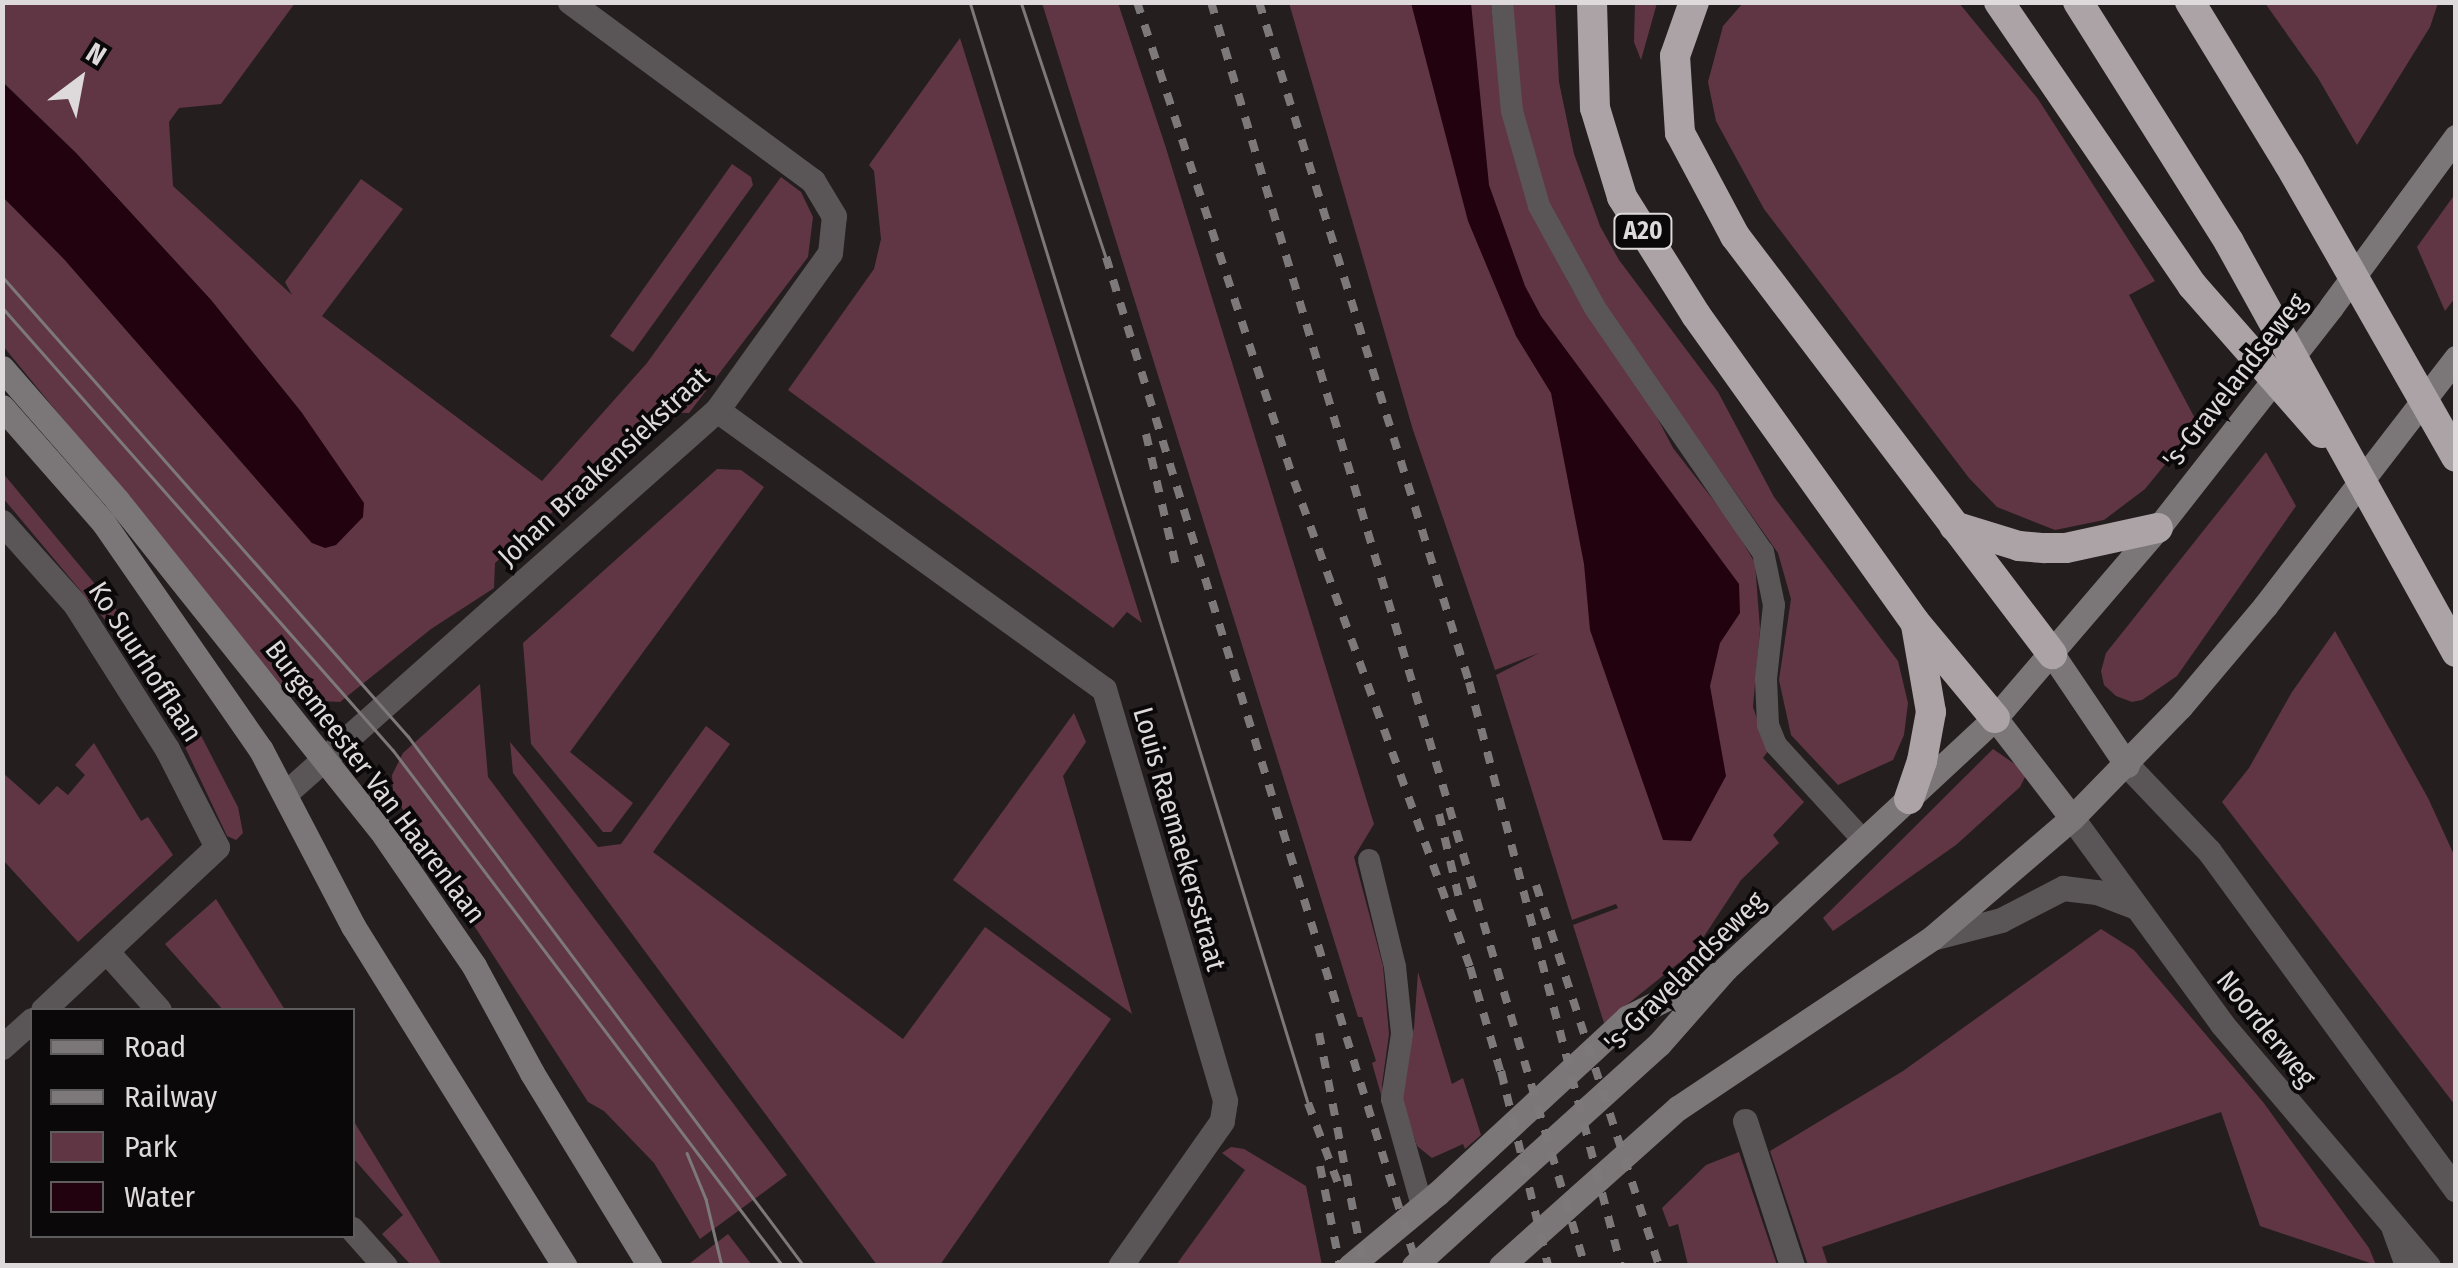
<!DOCTYPE html>
<html>
<head>
<meta charset="utf-8">
<style>
  body { margin:0 }
  #map { position:relative; width:2458px; height:1268px; overflow:hidden; background:#241e1f; font-family:"Fira Sans Condensed",sans-serif }
  div>[style] { position:absolute }
  [style*='--x'] { left:calc(var(--x)*1px); top:calc(var(--y)*1px); width:calc(var(--w)*1px); rotate:calc(var(--a)*1deg) }
  .green>* { inset:0; background:#603645 }
  .water>* { inset:0; background:#22020f }
  .lane>* { height:22px; margin:-11px; padding:0 11px; transform-origin:11px; border-radius:11px; background:#5a5657 }
  .street>* { height:25px; margin:-12.5px; padding:0 12.5px; transform-origin:12.5px; border-radius:12.5px; background:#5a5657 }
  .secondary>* { height:25px; margin:-12.5px; padding:0 12.5px; transform-origin:12.5px; border-radius:12.5px; background:#7b7677 }
  .highway>* { height:30px; margin:-15px; padding:0 15px; transform-origin:15px; border-radius:15px; background:#aba3a6 }
  .tram>* { height:2.5px; margin:-1.25px; padding:0 1.25px; transform-origin:1.25px; border-radius:1.25px; background:#7d7879 }
  .rail>* { height:8px; margin-top:-4px; transform-origin:0; background:repeating-linear-gradient(90deg,#7d7879 0 12px,transparent 0 24px) }
  span { translate:-50% -50%; white-space:nowrap; text-align:center; line-height:1.15; -webkit-text-stroke:8px #0b0809; paint-order:stroke }
  .shield-label span { padding:2px 8px; background:#0b0809; border:2px solid; border-radius:8px; -webkit-text-stroke-width:0 }
  .shield-label { font-size:25px; color:#ded9da; font-weight:700 }
  .street-label { font-size:28px; color:#ded9da }
  .frame { position:absolute; inset:0; border:5px solid #ded9da; pointer-events:none }
  .legend { position:absolute; left:30px; top:1008px; width:325px; height:230px; box-sizing:border-box; background:#0b0809; border:2px solid #5f5c5d; margin:0; padding:12px 18px; list-style:none; font-size:30px; color:#ded9da }
  .legend li { display:flex; align-items:center; gap:20px; height:50px }
  .legend b { width:50px; border:2px solid #5f5c5d }
  .north { position:absolute; left:30px; top:30px; width:100px; height:100px; -webkit-text-stroke:8px #0b0809; paint-order:stroke; rotate:32deg; font-size:28px; font-weight:700; line-height:40px; text-align:center; color:#ded9da }
  .north::after { content:''; display:block; margin:auto; width:35px; height:45px; background:#ded9da; clip-path:polygon(50% 0,100% 100%,50% 72%,0 100%) }
</style>
</head>
<body>
<div id="map">
  <div class="green">
    <div style="clip-path:polygon(3px 3px,295px 3px,221px 104px,179px 108px,169px 122px,173px 186px,292px 295px,285px 282px,361px 179px,403px 209px,322px 316px,542px 481px,647px 363px,781px 177px,801px 192px,813px 217px,808px 257px,689px 413px,665px 412px,495px 563px,494px 588px,431px 629px,340px 702px,302px 700px,282px 686px,3px 346px,3px 197px,64px 259px,312px 543px,302px 413px,211px 300px,76px 153px,3px 82px)"></div>
    <div style="clip-path:polygon(1042px 3px,1118px 3px,1165px 145px,1374px 824px,1354px 857px,1383px 966px,1389px 1034px,1382px 1085px,1389px 1123px,1372px 1063px,1376px 1061px,1362px 1017px,1358px 1017px)"></div>
    <div style="clip-path:polygon(1289px 3px,1491px 3px,1503px 114px,1529px 208px,1572px 289px,1649px 402px,1673px 448px,1732px 524px,1755px 563px,1760px 629px,1753px 707px,1768px 751px,1763px 758px,1804px 802px,1773px 835px,1779px 843px,1741px 880px,1695px 950px,1604px 1023px,1573px 925px,1618px 908px,1616px 904px,1572px 920px,1496px 675px,1539px 653px,1495px 670px,1413px 430px)"></div>
    <div style="clip-path:polygon(1511px 3px,1555px 3px,1559px 82px,1574px 154px,1600px 226px,1619px 260px,1718px 392px,1774px 497px,1898px 661px,1908px 703px,1904px 735px,1893px 760px,1838px 785px,1791px 735px,1779px 680px,1791px 599px,1778px 553px,1602px 303px,1546px 202px,1521px 110px)"></div>
    <div style="clip-path:polygon(1635px 3px,1657px 3px,1641px 60px,1634px 42px)"></div>
    <div style="clip-path:polygon(1743px 3px,1959px 3px,2038px 99px,2155px 281px,2129px 295px,2198px 424px,2145px 489px,2104px 520px,2055px 530px,1997px 507px,1969px 478px,1764px 209px,1716px 121px,1708px 82px,1723px 26px)"></div>
    <div style="clip-path:polygon(2265px 3px,2438px 3px,2430px 27px,2357px 145px,2318px 78px)"></div>
    <div style="clip-path:polygon(960px 38px,1142px 623px,1127px 612px,1113px 628px,788px 390px,874px 269px,881px 239px,874px 171px,869px 165px)"></div>
    <div style="clip-path:polygon(732px 164px,751px 177px,753px 185px,633px 352px,610px 336px)"></div>
    <div style="clip-path:polygon(2455px 194px,2455px 298px,2445px 311px,2417px 247px)"></div>
    <div style="clip-path:polygon(2266px 452px,2296px 506px,2177px 676px,2142px 700px,2132px 702px,2116px 696px,2104px 685px,2101px 671px,2106px 653px)"></div>
    <div style="clip-path:polygon(717px 469px,741px 470px,764px 487px,570px 752px,633px 803px,611px 832px,603px 832px,531px 744px,523px 643px)"></div>
    <div style="clip-path:polygon(2px 472px,124px 619px,196px 726px,238px 807px,243px 833px,236px 840px,227px 836px,177px 730px,111px 627px,3px 498px)"></div>
    <div style="clip-path:polygon(2335px 631px,2428px 798px,2455px 857px,2455px 1105px,2222px 802px,2249px 768px,2292px 692px)"></div>
    <div style="clip-path:polygon(480px 684px,488px 777px,787px 1175px,700px 1239px,654px 1163px,604px 1111px,588px 1102px,420px 842px,393px 791px,392px 775px,403px 753px)"></div>
    <div style="clip-path:polygon(1074px 713px,1086px 742px,1063px 776px,1132px 1014px,953px 880px)"></div>
    <div style="clip-path:polygon(706px 726px,730px 744px,653px 852px,903px 1039px,985px 927px,1111px 1019px,940px 1265px,877px 1265px,513px 773px,510px 742px,598px 847px,621px 844px)"></div>
    <div style="clip-path:polygon(94px 743px,141px 821px,148px 817px,173px 855px,78px 942px,3px 860px,3px 773px,39px 805px,57px 786px,68px 795px,85px 775px,75px 765px)"></div>
    <div style="clip-path:polygon(1993px 749px,2022px 769px,2025px 777px,2020px 787px,1956px 845px,1833px 931px,1823px 918px)"></div>
    <div style="clip-path:polygon(216px 899px,285px 1010px,223px 1010px,165px 944px)"></div>
    <div style="clip-path:polygon(2101px 929px,2134px 950px,2263px 1102px,2369px 1248px,2376px 1265px,2260px 1226px,2221px 1112px,1822px 1247px,1828px 1265px,1808px 1265px,1770px 1151px,1903px 1071px)"></div>
    <div style="clip-path:polygon(1418px 972px,1452px 1084px,1463px 1078px,1481px 1135px,1465px 1149px,1463px 1144px,1432px 1158px,1417px 1146px,1397px 1084px,1414px 1028px)"></div>
    <div style="clip-path:polygon(352px 1120px,353px 1120px,442px 1265px,411px 1265px,382px 1234px,403px 1215px,353px 1158px)"></div>
    <div style="clip-path:polygon(1231px 1147px,1244px 1149px,1306px 1186px,1322px 1265px,1176px 1265px,1245px 1170px,1222px 1153px)"></div>
    <div style="clip-path:polygon(1739px 1152px,1777px 1265px,1688px 1265px,1678px 1224px,1669px 1227px,1662px 1208px,1706px 1165px)"></div>
    <div style="clip-path:polygon(728px 1234px,752px 1265px,691px 1265px,690px 1263px)"></div>
  </div>
  <div class="water">
    <div style="clip-path:polygon(1411px 3px,1471px 3px,1489px 185px,1525px 286px,1541px 316px,1739px 584px,1740px 613px,1720px 643px,1710px 686px,1726px 776px,1691px 841px,1663px 840px,1590px 630px,1584px 564px,1551px 393px,1516px 336px,1468px 221px)"></div>
    <div style="clip-path:polygon(2px 82px,76px 153px,211px 300px,302px 413px,364px 503px,363px 517px,336px 545px,325px 548px,312px 543px,64px 259px,3px 197px)"></div>
  </div>
  <div class="lane">
    <div style="--x:1502;--y:2;--w:109;--a:84.8"></div>
    <div style="--x:1512;--y:111;--w:99;--a:74.1"></div>
    <div style="--x:1539;--y:206;--w:116;--a:61.2"></div>
    <div style="--x:1595;--y:308;--w:296;--a:55.5"></div>
    <div style="--x:1763;--y:552;--w:54;--a:78.3"></div>
    <div style="--x:1774;--y:605;--w:74;--a:96.2"></div>
    <div style="--x:1766;--y:679;--w:46;--a:87.5"></div>
    <div style="--x:1768;--y:725;--w:22;--a:68"></div>
    <div style="--x:1776;--y:745;--w:130;--a:47.5"></div>
    <div style="--x:1369;--y:860;--w:110;--a:76.3"></div>
    <div style="--x:1395;--y:967;--w:67;--a:84"></div>
    <div style="--x:1402;--y:1034;--w:66;--a:98.7"></div>
    <div style="--x:1392;--y:1099;--w:111;--a:74.3"></div>
    <div style="--x:2393;--y:1230;--w:38;--a:70"></div>
  </div>
  <div class="street">
    <div style="--x:717;--y:410;--w:477;--a:35.8"></div>
    <div style="--x:1104;--y:689;--w:429;--a:73.6"></div>
    <div style="--x:1225;--y:1101;--w:20;--a:99"></div>
    <div style="--x:1222;--y:1121;--w:177;--a:125.1"></div>
    <div style="--x:2;--y:522;--w:110;--a:48.3"></div>
    <div style="--x:75;--y:604;--w:172;--a:57.6"></div>
    <div style="--x:167;--y:749;--w:110;--a:63"></div>
    <div style="--x:217;--y:847;--w:238;--a:136.9"></div>
    <div style="--x:2127;--y:765;--w:119;--a:46.4"></div>
    <div style="--x:2209;--y:851;--w:419;--a:53.9"></div>
    <div style="--x:287;--y:792;--w:575;--a:-41.62"></div>
    <div style="--x:717;--y:410;--w:193;--a:-54.3"></div>
    <div style="--x:830;--y:253;--w:37;--a:-84"></div>
    <div style="--x:834;--y:216;--w:41;--a:-121"></div>
    <div style="--x:813;--y:181;--w:302;--a:-143.6"></div>
    <div style="--x:2072;--y:818;--w:255;--a:53.9"></div>
    <div style="--x:2222;--y:1024;--w:318;--a:49.6"></div>
    <div style="--x:1932;--y:938;--w:71;--a:-14.6"></div>
    <div style="--x:2001;--y:920;--w:70;--a:-27.3"></div>
    <div style="--x:2063;--y:888;--w:34;--a:7"></div>
    <div style="--x:2097;--y:892;--w:40;--a:21"></div>
    <div style="--x:108;--y:953;--w:76;--a:48.2"></div>
    <div style="--x:2;--y:1047;--w:40;--a:-42"></div>
    <div style="--x:1745;--y:1121;--w:152;--a:72"></div>
    <div style="--x:352;--y:1229;--w:50;--a:48.3"></div>
  </div>
  <div class="secondary">
    <div style="--x:2;--y:368;--w:175;--a:48.9"></div>
    <div style="--x:117;--y:500;--w:421;--a:51.4"></div>
    <div style="--x:380;--y:829;--w:166;--a:55.5"></div>
    <div style="--x:474;--y:966;--w:122;--a:61.5"></div>
    <div style="--x:532;--y:1073;--w:226;--a:58.6"></div>
    <div style="--x:2;--y:407;--w:153;--a:48.7"></div>
    <div style="--x:103;--y:522;--w:277;--a:55.3"></div>
    <div style="--x:261;--y:750;--w:199;--a:62.4"></div>
    <div style="--x:353;--y:926;--w:401;--a:58.1"></div>
    <div style="--x:2052;--y:654;--w:134;--a:56"></div>
    <div style="--x:1995;--y:718;--w:126;--a:52.4"></div>
    <div style="--x:1350;--y:1266;--w:114;--a:-39.7"></div>
    <div style="--x:1438;--y:1193;--w:258;--a:-42.8"></div>
    <div style="--x:1627;--y:1018;--w:96;--a:-26.6"></div>
    <div style="--x:1414;--y:1266;--w:331;--a:-42.2"></div>
    <div style="--x:1659;--y:1044;--w:101;--a:-48.6"></div>
    <div style="--x:1726;--y:968;--w:367;--a:-42.9"></div>
    <div style="--x:1995;--y:718;--w:250;--a:-49.4"></div>
    <div style="--x:2158;--y:528;--w:281;--a:-51.9"></div>
    <div style="--x:2331;--y:307;--w:211;--a:-53.7"></div>
    <div style="--x:1501;--y:1266;--w:237;--a:-41.8"></div>
    <div style="--x:1678;--y:1108;--w:306;--a:-33.8"></div>
    <div style="--x:1932;--y:938;--w:184;--a:-40.6"></div>
    <div style="--x:2072;--y:818;--w:155;--a:-45.8"></div>
    <div style="--x:2180;--y:707;--w:132;--a:-49.9"></div>
    <div style="--x:2265;--y:606;--w:313;--a:-52.4"></div>
  </div>
  <div class="highway">
    <div style="--x:1592;--y:2;--w:106;--a:88.4"></div>
    <div style="--x:1595;--y:108;--w:93;--a:73.1"></div>
    <div style="--x:1622;--y:197;--w:139;--a:57.9"></div>
    <div style="--x:1696;--y:315;--w:377;--a:54.5"></div>
    <div style="--x:1915;--y:622;--w:125;--a:50.2"></div>
    <div style="--x:1694;--y:2;--w:57;--a:109.4"></div>
    <div style="--x:1675;--y:56;--w:77;--a:86.3"></div>
    <div style="--x:1680;--y:133;--w:117;--a:61.9"></div>
    <div style="--x:1735;--y:236;--w:525;--a:52.82"></div>
    <div style="--x:1999;--y:2;--w:343;--a:55.7"></div>
    <div style="--x:2192;--y:285;--w:197;--a:48.7"></div>
    <div style="--x:2078;--y:2;--w:284;--a:57.8"></div>
    <div style="--x:2229;--y:242;--w:469;--a:61"></div>
    <div style="--x:2190;--y:2;--w:190;--a:58.6"></div>
    <div style="--x:2289;--y:164;--w:337;--a:60.3"></div>
    <div style="--x:1954;--y:526;--w:68;--a:17.1"></div>
    <div style="--x:2019;--y:546;--w:25;--a:5"></div>
    <div style="--x:2044;--y:548;--w:22;--a:0"></div>
    <div style="--x:2066;--y:548;--w:94;--a:-12.3"></div>
    <div style="--x:1909;--y:799;--w:40;--a:-71.1"></div>
    <div style="--x:1922;--y:761;--w:50;--a:-79.6"></div>
    <div style="--x:1931;--y:712;--w:88;--a:-99.8"></div>
  </div>
  <div class="tram">
    <div style="--x:970;--y:2;--w:1152;--a:72.93"></div>
    <div style="--x:1021;--y:2;--w:269;--a:71.6"></div>
    <div style="--x:2;--y:276;--w:614;--a:48.57"></div>
    <div style="--x:408;--y:736;--w:662;--a:53.23"></div>
    <div style="--x:2;--y:307;--w:591;--a:48.57"></div>
    <div style="--x:393;--y:750;--w:647;--a:52.92"></div>
    <div style="--x:687;--y:1153;--w:50;--a:67.6"></div>
    <div style="--x:706;--y:1199;--w:69;--a:76.6"></div>
  </div>
  <div class="rail">
    <div style="--x:1137;--y:2;--w:504;--a:71.85"></div>
    <div style="--x:1294;--y:481;--w:517;--a:70.09"></div>
    <div style="--x:1470;--y:967;--w:122;--a:73.8"></div>
    <div style="--x:1211;--y:2;--w:1318;--a:73.52"></div>
    <div style="--x:1259;--y:2;--w:712;--a:72.84"></div>
    <div style="--x:1469;--y:682;--w:603;--a:75.41"></div>
    <div style="--x:1106;--y:257;--w:1056;--a:72.87"></div>
    <div style="--x:1146;--y:434;--w:139;--a:77.2"></div>
    <div style="--x:1439;--y:814;--w:95;--a:76.6"></div>
    <div style="--x:1536;--y:885;--w:400;--a:72.1"></div>
    <div style="--x:1319;--y:1033;--w:237;--a:79.1"></div>
    <div style="--x:1501;--y:1071;--w:201;--a:76.4"></div>
    <div style="--x:1308;--y:1103;--w:89;--a:69.5"></div>
    <div style="--x:1320;--y:1166;--w:102;--a:78.7"></div>
  </div>
  <div class="shield-label">
    <span style="left:1643px;top:231px">A20</span>
  </div>
  <div class="street-label">
    <span style="left:2235px;top:381px;rotate:-52deg">'s-Gravelandseweg</span>
    <span style="left:604px;top:467px;rotate:-43deg">Johan Braakensiekstraat</span>
    <span style="left:145px;top:662px;rotate:57deg">Ko Suurhofflaan</span>
    <span style="left:375px;top:782px;rotate:53deg">Burgemeester Van Haarenlaan</span>
    <span style="left:1179px;top:839px;rotate:74deg">Louis Raemaekersstraat</span>
    <span style="left:1685px;top:972px;rotate:-45deg">'s-Gravelandseweg</span>
    <span style="left:2266px;top:1029px;rotate:51deg">Noorderweg</span>
  </div>
  <div class="frame"></div>
  <ul class="legend">
  <li><b style="height:12px;background:#7b7677"></b>Road</li>
  <li><b style="height:12px;background:#7d7879"></b>Railway</li>
  <li><b style="height:28px;background:#603645"></b>Park</li>
  <li><b style="height:28px;background:#22020f"></b>Water</li>
  </ul>
  <div class="north">N</div>
</div>
</body>
</html>
